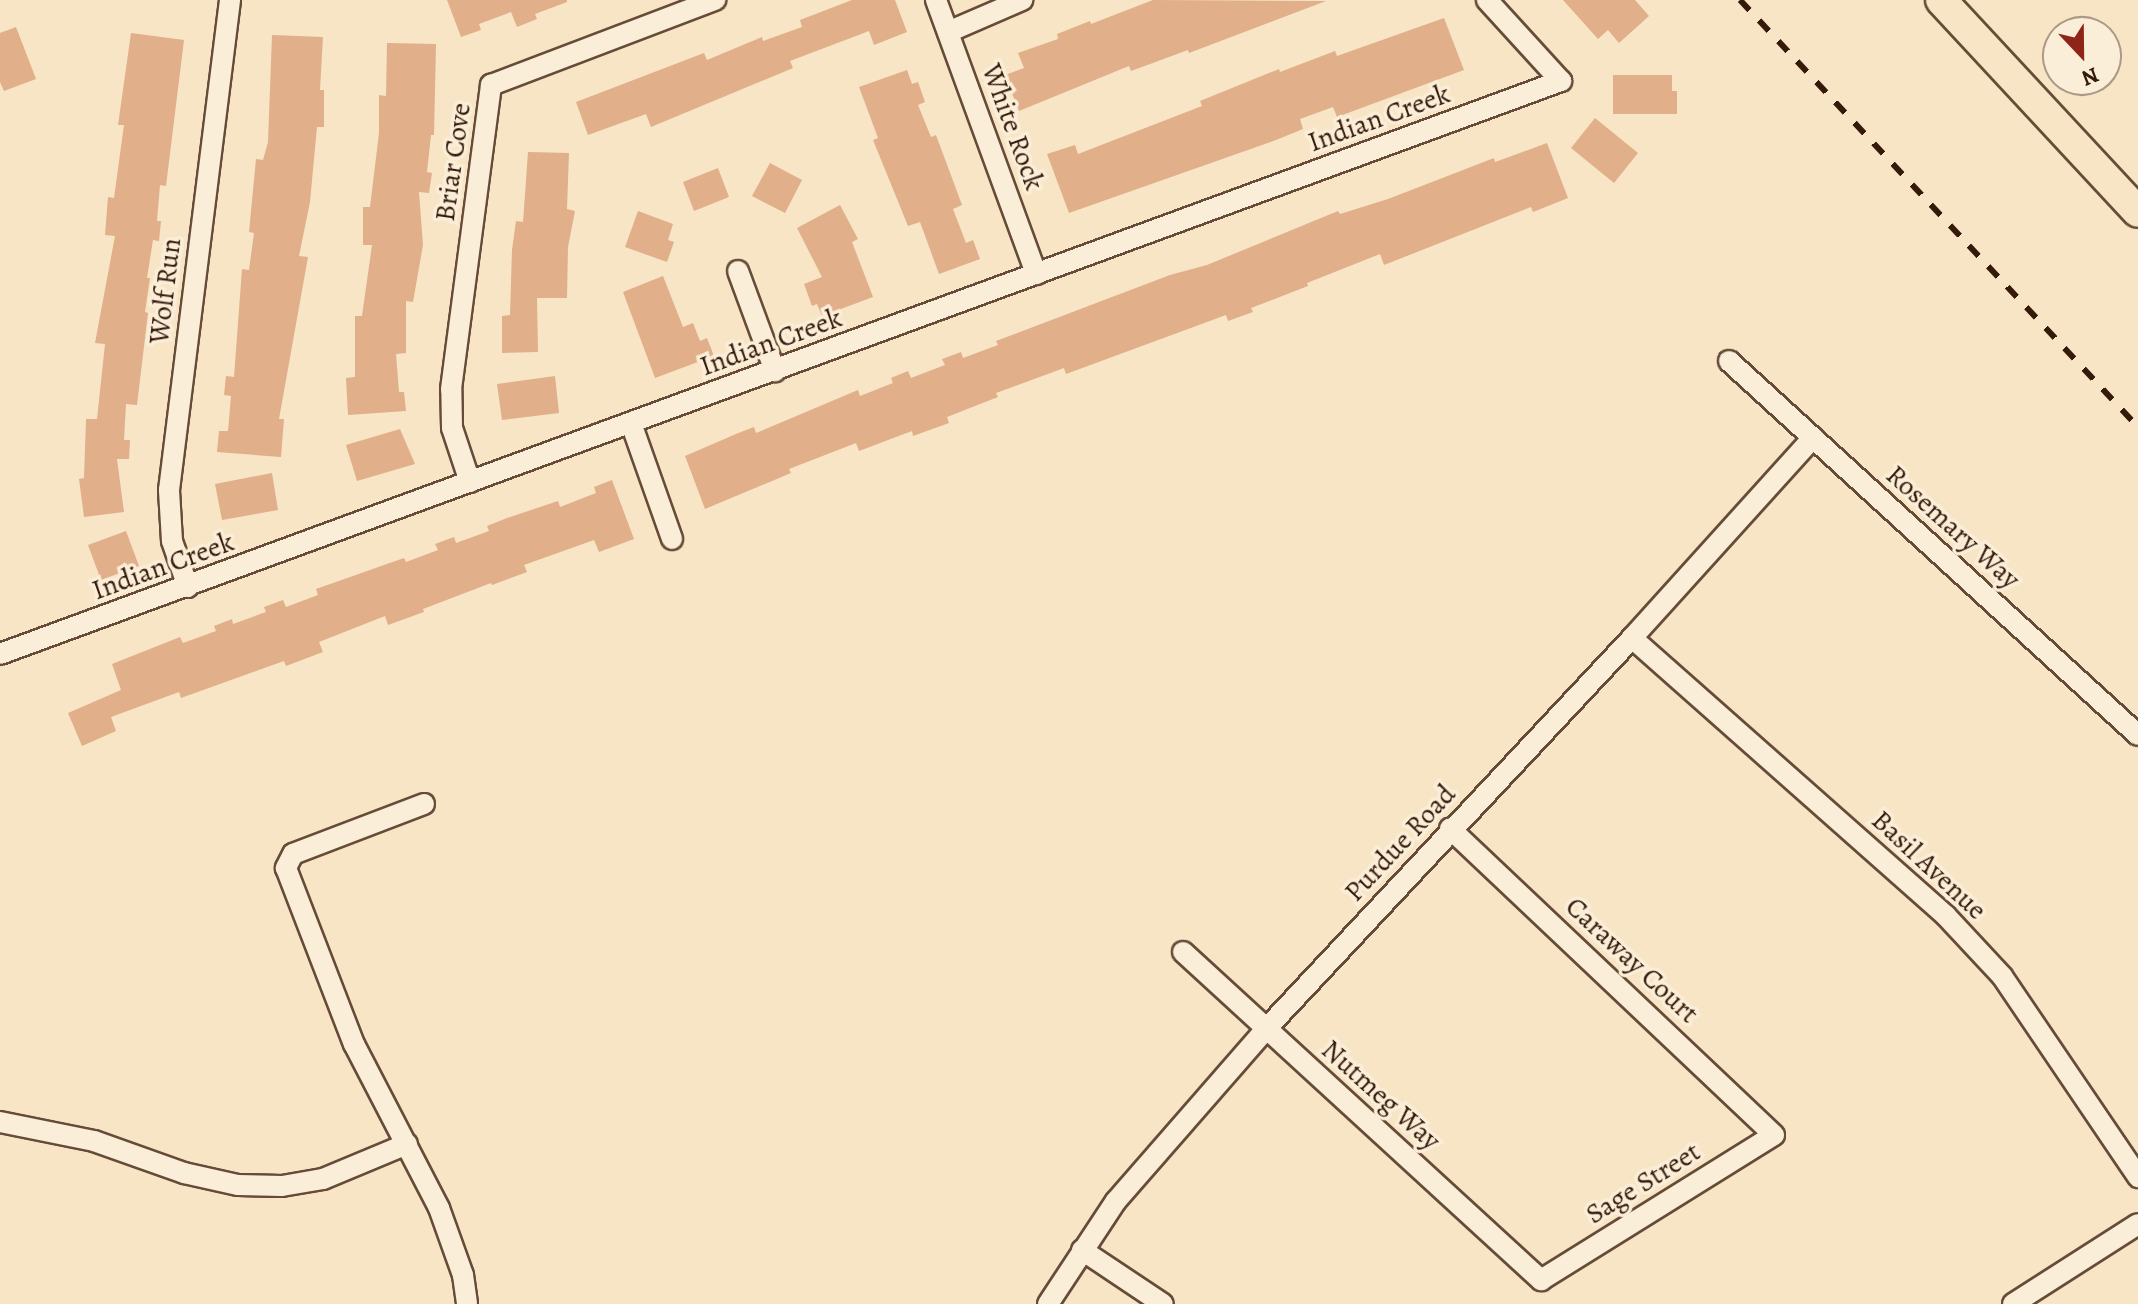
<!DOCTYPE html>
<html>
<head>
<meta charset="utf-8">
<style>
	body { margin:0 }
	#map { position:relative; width:2138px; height:1304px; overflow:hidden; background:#f7e5c5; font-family:Alegreya,serif }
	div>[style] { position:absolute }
	.building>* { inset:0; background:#e1af89 }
	.roads { filter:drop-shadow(2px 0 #664c38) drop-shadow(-2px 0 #664c38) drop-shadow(0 2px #664c38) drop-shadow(0 -2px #664c38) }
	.street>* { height:20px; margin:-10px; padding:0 10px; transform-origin:10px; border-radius:10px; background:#faeed9 }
	.primary>* { height:30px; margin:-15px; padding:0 15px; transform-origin:15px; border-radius:15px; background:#f7e5c5 }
	.rail>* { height:6px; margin-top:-3px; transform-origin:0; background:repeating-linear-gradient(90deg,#351909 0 14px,transparent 0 28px) }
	span { translate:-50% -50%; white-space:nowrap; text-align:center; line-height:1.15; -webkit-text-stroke:7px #faeed9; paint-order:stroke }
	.street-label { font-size:28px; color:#351909 }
	.north { position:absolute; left:2042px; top:16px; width:80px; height:80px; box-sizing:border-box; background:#faeed9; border:2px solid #ab9986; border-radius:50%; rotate:158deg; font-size:22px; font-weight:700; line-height:32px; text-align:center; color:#351909 }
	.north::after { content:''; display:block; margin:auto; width:28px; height:36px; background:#8f2418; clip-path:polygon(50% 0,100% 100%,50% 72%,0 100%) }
</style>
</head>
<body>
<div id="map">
	<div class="building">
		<div style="clip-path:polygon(447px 0,567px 0,567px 2px,535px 14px,537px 19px,517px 27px,511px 12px,479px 24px,481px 30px,461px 37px)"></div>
		<div style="clip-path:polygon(852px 0,895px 0,907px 32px,874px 45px,869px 31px,790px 61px,793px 68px,651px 127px,646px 114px,588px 135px,576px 102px,704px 53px,707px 60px,762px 37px,763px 41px,802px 27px,800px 20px)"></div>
		<div style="clip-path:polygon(1153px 0,1326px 1px,1189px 53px,1188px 50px,1131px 71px,1129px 66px,1019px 111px,1005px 75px,1024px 68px,1018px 53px,1058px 39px,1057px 34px,1090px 21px,1091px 24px)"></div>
		<div style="clip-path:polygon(1563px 0,1635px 0,1649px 16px,1619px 43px,1608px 30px,1598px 39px)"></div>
		<div style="clip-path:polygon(1444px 18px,1464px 70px,1337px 117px,1333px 107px,1300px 119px,1303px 129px,1276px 140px,1069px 213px,1047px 154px,1075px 145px,1078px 154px,1202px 106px,1200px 101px,1279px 69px,1280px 72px,1335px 51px,1337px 56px)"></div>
		<div style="clip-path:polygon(16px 27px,36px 79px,4px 91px,0 82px,0 33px)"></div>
		<div style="clip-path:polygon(131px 33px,184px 40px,166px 186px,160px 185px,157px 221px,161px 221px,159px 241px,153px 240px,147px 278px,150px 278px,145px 312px,148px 313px,137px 405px,126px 404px,124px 440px,130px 440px,129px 459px,117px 459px,124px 512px,84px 517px,79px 479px,84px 478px,86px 419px,97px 419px,105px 344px,95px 343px,115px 236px,105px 235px,108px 197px,114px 198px,124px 125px,118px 125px)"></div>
		<div style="clip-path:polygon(272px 35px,323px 37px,320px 90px,324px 90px,324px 127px,317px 127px,310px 202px,299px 256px,308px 257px,279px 419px,284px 419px,281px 457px,217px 452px,219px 431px,228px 431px,231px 396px,224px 395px,226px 376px,234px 377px,242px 269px,249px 270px,254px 233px,249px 232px,256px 159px,263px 160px,268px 142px)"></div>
		<div style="clip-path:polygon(387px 43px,436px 44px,434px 135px,431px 135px,427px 172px,432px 173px,429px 193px,419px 192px,423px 245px,413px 302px,406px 301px,406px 353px,396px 354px,399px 392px,404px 392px,406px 411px,348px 415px,346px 378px,355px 377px,355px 316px,362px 316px,372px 245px,363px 245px,363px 207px,370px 207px,379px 133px,379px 95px,386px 96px)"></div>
		<div style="clip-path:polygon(907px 70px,912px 84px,918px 82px,925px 102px,918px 105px,931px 137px,936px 135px,962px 205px,953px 209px,966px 243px,973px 240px,980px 259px,939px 274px,920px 222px,908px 226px,873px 140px,878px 138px,859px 87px)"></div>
		<div style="clip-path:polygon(1613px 75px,1672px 75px,1672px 91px,1677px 91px,1677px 114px,1613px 114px)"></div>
		<div style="clip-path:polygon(1595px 118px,1638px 153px,1614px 183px,1571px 148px)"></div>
		<div style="clip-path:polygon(1547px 143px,1568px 198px,1533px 212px,1531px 207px,1384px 265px,1380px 254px,1307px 283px,1308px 286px,1251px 308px,1253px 312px,1228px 321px,1226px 315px,1066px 374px,1064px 368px,996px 393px,998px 397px,947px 417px,949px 423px,913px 436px,912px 431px,859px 451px,856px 443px,789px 469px,791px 473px,705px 509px,685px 456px,736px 434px,754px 427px,756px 433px,858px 390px,860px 396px,893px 383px,891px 378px,908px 371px,911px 378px,945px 365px,942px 359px,961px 352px,963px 358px,998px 345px,996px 341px,1170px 275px,1207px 265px,1338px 211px,1340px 214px,1388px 199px,1494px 158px,1495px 162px)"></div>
		<div style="clip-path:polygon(528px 152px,569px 153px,567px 209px,575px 211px,568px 247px,567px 298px,537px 298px,538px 352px,502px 353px,502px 316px,510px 315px,512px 250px,516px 221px,523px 222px)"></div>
		<div style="clip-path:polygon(770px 163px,802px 180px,785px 213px,752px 196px)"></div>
		<div style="clip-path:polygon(718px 168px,729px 197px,694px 211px,683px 182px)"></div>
		<div style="clip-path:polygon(840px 205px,858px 239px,852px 242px,873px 297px,822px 316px,817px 304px,812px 306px,804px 284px,822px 277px,797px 228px)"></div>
		<div style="clip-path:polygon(638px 211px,673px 224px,668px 240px,674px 242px,667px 262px,625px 247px)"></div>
		<div style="clip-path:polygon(663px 276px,683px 327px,693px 323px,700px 341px,707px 338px,714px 356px,655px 378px,623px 292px)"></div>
		<div style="clip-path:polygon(555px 376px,559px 413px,502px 420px,497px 384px)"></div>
		<div style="clip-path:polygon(400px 429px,415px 464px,357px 481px,346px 445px)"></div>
		<div style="clip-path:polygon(272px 473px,278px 510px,222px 520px,215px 484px)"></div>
		<div style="clip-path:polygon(612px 480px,634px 539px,599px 552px,594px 540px,524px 565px,527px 572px,492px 585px,491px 583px,423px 609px,424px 612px,388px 625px,385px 616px,319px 642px,323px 652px,286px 666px,284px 661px,181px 698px,179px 692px,111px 717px,116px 731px,82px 746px,68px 713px,121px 690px,112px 664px,180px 637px,183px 643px,216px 631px,214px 626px,232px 619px,233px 624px,266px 612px,264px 607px,283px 600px,286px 607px,318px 595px,316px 589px,404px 558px,406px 562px,438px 550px,435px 544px,454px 537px,456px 543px,489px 531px,487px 526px,507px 518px,558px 501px,560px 507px,596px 493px,594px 487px)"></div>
		<div style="clip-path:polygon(126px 531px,139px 566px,101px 580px,88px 545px)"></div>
	</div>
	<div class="roads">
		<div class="street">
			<div style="left:936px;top:0;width:292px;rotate:69.9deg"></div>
			<div style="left:948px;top:32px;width:81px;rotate:-23.4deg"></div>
			<div style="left:738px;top:271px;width:107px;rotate:69.7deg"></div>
			<div style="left:1729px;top:361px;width:554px;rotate:42.44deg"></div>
			<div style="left:631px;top:423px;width:123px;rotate:70.5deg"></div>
			<div style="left:470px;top:482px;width:57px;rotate:-108.4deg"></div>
			<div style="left:452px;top:428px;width:39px;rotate:-91deg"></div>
			<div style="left:451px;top:389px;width:307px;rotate:-82.5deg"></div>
			<div style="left:491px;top:85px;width:240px;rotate:-20.8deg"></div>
			<div style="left:188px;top:587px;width:49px;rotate:-109.2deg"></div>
			<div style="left:172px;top:541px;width:51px;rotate:-93.4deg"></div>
			<div style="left:169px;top:490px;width:494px;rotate:-82.9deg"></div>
			<div style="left:1632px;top:638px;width:419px;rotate:41.5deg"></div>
			<div style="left:1946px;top:916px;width:82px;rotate:47deg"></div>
			<div style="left:2002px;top:976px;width:243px;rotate:55.9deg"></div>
			<div style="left:0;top:654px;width:1663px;rotate:-20.16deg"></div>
			<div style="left:1561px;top:81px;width:110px;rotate:-132.4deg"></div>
			<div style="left:424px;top:804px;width:140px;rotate:159.1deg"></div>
			<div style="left:293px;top:854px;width:16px;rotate:117deg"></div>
			<div style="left:286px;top:868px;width:189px;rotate:68.9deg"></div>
			<div style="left:354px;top:1044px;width:185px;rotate:62.6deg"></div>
			<div style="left:439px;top:1208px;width:71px;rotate:70.3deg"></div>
			<div style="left:463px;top:1275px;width:29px;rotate:82deg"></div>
			<div style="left:1183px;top:952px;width:486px;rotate:42.5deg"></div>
			<div style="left:1541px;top:1280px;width:274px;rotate:-31.9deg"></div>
			<div style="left:1774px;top:1135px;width:446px;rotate:-136.6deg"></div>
			<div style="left:0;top:1122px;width:96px;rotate:11.4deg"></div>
			<div style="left:94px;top:1141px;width:96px;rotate:19.6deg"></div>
			<div style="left:184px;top:1173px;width:55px;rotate:12.5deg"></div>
			<div style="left:238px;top:1185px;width:44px;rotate:1.3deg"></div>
			<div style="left:282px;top:1186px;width:42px;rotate:-9.7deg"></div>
			<div style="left:323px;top:1179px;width:91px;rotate:-22.6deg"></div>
			<div style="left:1082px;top:1250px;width:97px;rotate:33.7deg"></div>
			<div style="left:1048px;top:1304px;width:123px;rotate:-56.6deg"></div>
			<div style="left:1116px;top:1201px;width:228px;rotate:-48.9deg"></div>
			<div style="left:1266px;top:1029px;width:536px;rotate:-46.89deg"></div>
			<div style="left:1632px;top:638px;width:270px;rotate:-47.9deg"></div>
			<div style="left:2013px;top:1304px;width:148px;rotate:-32.6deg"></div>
		</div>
		<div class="primary">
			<div style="left:1941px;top:0;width:289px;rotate:47.1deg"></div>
		</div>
	</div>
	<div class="rail">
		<div style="left:1740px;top:0;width:584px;rotate:47.01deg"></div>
	</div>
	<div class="street-label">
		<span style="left:1379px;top:118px;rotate:-20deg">Indian Creek</span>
		<span style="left:1013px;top:127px;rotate:70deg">White Rock</span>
		<span style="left:453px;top:162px;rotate:-82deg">Briar Cove</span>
		<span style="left:165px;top:291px;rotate:-83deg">Wolf Run</span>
		<span style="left:771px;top:342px;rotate:-20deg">Indian Creek</span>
		<span style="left:1953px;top:527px;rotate:42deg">Rosemary Way</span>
		<span style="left:163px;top:566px;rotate:-20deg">Indian Creek</span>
		<span style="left:1400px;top:843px;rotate:-47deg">Purdue Road</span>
		<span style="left:1929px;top:865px;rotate:43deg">Basil Avenue</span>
		<span style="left:1632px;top:960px;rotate:43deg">Caraway Court</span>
		<span style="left:1381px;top:1095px;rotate:42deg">Nutmeg Way</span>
		<span style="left:1643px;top:1183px;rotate:-32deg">Sage Street</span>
	</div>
	<div class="north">N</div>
</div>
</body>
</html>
